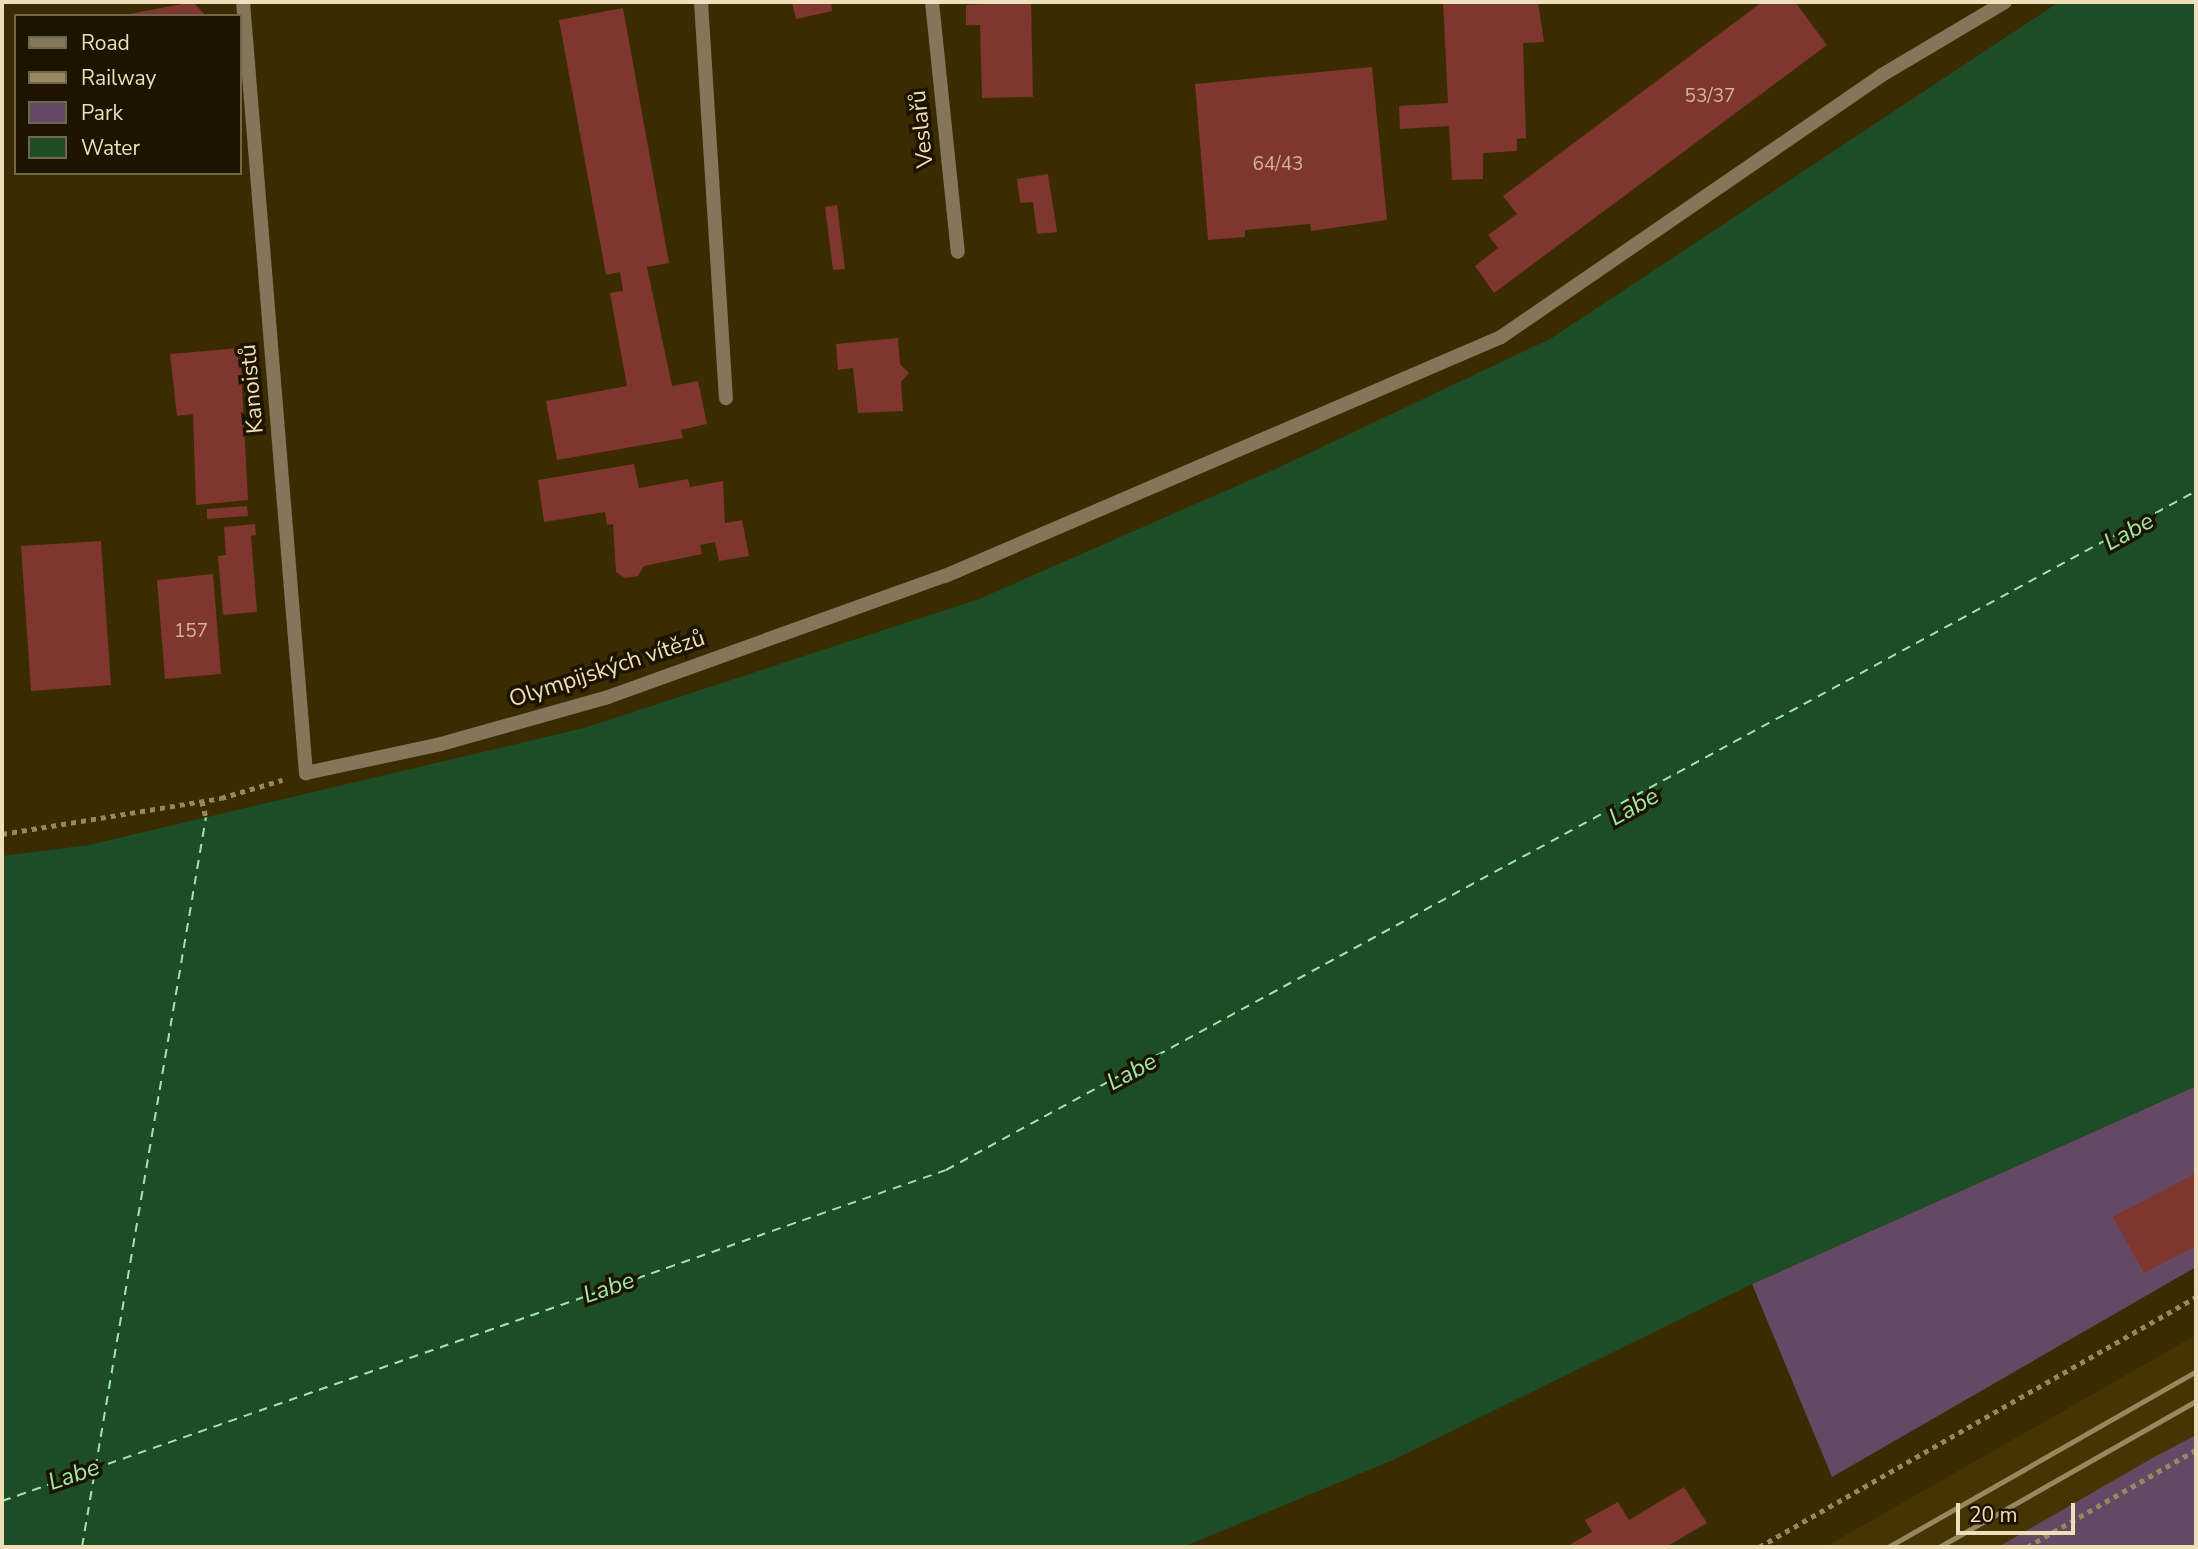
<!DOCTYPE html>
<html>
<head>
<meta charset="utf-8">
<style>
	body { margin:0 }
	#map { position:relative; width:2198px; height:1549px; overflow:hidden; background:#3a2b00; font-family:"Nunito Sans",sans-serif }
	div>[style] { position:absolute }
	.built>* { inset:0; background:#463502 }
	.green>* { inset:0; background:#654864 }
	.water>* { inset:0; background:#1c4d27 }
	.ferry>* { height:2px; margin-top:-1px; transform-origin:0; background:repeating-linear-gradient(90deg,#9ee7a8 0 9px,transparent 0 16px) }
	.building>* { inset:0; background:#7e362e }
	.path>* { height:4.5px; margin-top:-2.25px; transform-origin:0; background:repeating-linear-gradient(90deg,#96875f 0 5px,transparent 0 10px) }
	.service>* { height:14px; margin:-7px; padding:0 7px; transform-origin:7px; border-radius:7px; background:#847759 }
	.minor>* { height:14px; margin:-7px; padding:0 7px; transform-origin:7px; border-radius:7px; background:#847759 }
	.rail>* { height:5px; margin:-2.5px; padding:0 2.5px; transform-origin:2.5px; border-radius:2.5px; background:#978860 }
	span { translate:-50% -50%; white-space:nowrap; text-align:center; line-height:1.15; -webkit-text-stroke:7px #1d1400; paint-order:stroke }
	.number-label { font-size:19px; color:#d2b496 }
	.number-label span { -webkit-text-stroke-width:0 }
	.street-label { font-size:23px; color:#eedeb9 }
	.water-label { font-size:24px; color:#9ee7a8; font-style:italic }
	.frame { position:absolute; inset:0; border:4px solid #eedeb9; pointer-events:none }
	.legend { position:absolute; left:14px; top:14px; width:228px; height:161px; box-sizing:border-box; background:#1d1400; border:2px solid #71654a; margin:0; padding:9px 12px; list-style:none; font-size:21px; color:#eedeb9 }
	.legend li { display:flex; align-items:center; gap:14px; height:35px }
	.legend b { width:35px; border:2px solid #71654a }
	.scale { position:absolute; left:1956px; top:1503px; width:119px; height:32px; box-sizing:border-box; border:4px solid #eedeb9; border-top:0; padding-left:9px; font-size:21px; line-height:24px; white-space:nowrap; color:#eedeb9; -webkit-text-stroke:5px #1d1400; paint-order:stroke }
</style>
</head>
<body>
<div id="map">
	<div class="built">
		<div style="clip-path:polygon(2196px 1335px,2196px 1435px,1998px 1547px,1825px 1547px)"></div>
	</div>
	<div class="green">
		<div style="clip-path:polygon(2196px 1086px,2196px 1267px,1832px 1477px,1752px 1284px)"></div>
		<div style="clip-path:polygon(2196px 1435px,2196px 1547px,1998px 1547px,2156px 1456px)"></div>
	</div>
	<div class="water">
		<div style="clip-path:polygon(2059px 2px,2196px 2px,2196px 1086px,1752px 1284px,1393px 1460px,1183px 1547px,2px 1547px,2px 856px,89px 845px,584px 728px,979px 599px,1282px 466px,1550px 339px)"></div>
	</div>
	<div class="ferry">
		<div style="left:2px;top:1501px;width:1000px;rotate:-19.32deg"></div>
		<div style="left:946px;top:1170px;width:1423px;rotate:-28.51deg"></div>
		<div style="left:82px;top:1547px;width:740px;rotate:-80.36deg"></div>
	</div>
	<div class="building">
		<div style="clip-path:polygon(193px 2px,206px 16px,129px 16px,129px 14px)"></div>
		<div style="clip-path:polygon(792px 2px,831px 2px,832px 11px,796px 19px)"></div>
		<div style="clip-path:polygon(1031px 2px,1033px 97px,982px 98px,980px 25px,966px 25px,966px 5px)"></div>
		<div style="clip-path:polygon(1443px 2px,1538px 2px,1544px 42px,1523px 43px,1526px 138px,1517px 139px,1517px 151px,1483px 153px,1483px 179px,1452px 180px,1449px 126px,1400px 129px,1399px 106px,1448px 103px)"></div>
		<div style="clip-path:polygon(1762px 2px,1795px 2px,1827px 45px,1494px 293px,1475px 266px,1498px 248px,1488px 235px,1517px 214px,1503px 196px)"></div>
		<div style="clip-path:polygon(623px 8px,669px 263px,647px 267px,651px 286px,672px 386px,698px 381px,707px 424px,681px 430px,683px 438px,557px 460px,546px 401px,627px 386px,610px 293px,623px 291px,620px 272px,606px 275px,559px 20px)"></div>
		<div style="clip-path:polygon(1372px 67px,1387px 220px,1311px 231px,1310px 224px,1245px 230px,1245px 237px,1208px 240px,1195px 84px)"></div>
		<div style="clip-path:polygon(1048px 174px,1057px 232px,1037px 234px,1033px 202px,1020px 203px,1017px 179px)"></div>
		<div style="clip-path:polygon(837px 205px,845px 269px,833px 270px,825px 207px)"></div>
		<div style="clip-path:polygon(898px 338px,900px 364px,909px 373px,901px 382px,903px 411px,858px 413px,853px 368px,838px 370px,836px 344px)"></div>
		<div style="clip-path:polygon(240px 348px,248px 500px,196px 505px,193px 414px,177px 416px,170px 354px)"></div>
		<div style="clip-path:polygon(634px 464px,639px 488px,688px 479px,690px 487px,723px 481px,725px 523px,742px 520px,749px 556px,719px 561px,715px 542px,700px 545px,702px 554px,644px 566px,638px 576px,625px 578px,616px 572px,613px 524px,607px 525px,605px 512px,544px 522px,538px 480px)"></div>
		<div style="clip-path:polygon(247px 506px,248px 516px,207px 519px,207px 509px)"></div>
		<div style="clip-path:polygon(255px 524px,256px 535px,251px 536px,257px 612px,223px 615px,218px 556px,226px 555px,224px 527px)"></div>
		<div style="clip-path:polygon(101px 541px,111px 685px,31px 691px,21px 546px)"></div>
		<div style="clip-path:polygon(213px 574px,221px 674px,165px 679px,157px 580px)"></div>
		<div style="clip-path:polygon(2196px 1173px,2196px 1246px,2144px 1273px,2113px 1217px)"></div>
		<div style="clip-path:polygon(1684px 1487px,1707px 1523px,1666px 1547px,1566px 1547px,1592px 1532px,1585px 1520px,1618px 1502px,1629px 1520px)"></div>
	</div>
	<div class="path">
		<div style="left:202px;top:801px;width:16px;rotate:76deg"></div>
		<div style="left:2px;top:834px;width:222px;rotate:-9.3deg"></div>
		<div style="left:221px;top:798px;width:64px;rotate:-16.4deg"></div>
		<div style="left:1759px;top:1547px;width:503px;rotate:-29.77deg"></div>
		<div style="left:2027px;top:1547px;width:195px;rotate:-29.9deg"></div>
	</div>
	<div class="service">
		<div style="left:701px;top:2px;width:397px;rotate:86.4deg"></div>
		<div style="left:932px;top:2px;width:251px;rotate:84.1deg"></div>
		<div style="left:306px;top:773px;width:138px;rotate:-12.1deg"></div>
		<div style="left:441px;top:744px;width:173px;rotate:-15.7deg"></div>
		<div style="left:608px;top:697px;width:358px;rotate:-19.8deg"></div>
		<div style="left:945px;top:576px;width:605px;rotate:-23.26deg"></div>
		<div style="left:1501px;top:337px;width:462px;rotate:-34.5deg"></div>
		<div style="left:1882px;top:75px;width:143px;rotate:-30.7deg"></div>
	</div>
	<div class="minor">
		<div style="left:243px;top:2px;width:774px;rotate:85.33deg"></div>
	</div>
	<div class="rail">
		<div style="left:1888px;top:1547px;width:355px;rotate:-29.7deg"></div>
		<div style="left:1939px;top:1547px;width:296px;rotate:-29.6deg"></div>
	</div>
	<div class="number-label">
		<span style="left:1710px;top:97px">53/37</span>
		<span style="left:1278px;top:165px">64/43</span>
		<span style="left:191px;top:632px">157</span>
	</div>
	<div class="street-label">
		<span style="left:922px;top:129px;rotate:-96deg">Veslařů</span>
		<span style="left:252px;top:389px;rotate:-95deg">Kanoistů</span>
		<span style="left:607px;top:669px;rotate:-18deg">Olympijských vítězů</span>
	</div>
	<div class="water-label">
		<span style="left:2129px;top:532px;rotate:-29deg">Labe</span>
		<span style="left:1634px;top:807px;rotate:-29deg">Labe</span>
		<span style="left:1132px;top:1072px;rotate:-28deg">Labe</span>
		<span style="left:609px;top:1288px;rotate:-19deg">Labe</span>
		<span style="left:74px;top:1475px;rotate:-19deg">Labe</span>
	</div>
	<div class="frame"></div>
	<ul class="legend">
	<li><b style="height:9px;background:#847759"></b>Road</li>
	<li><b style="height:9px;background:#978860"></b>Railway</li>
	<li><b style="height:19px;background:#654864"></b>Park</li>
	<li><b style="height:19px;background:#1c4d27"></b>Water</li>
	</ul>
	<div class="scale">20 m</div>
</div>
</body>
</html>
